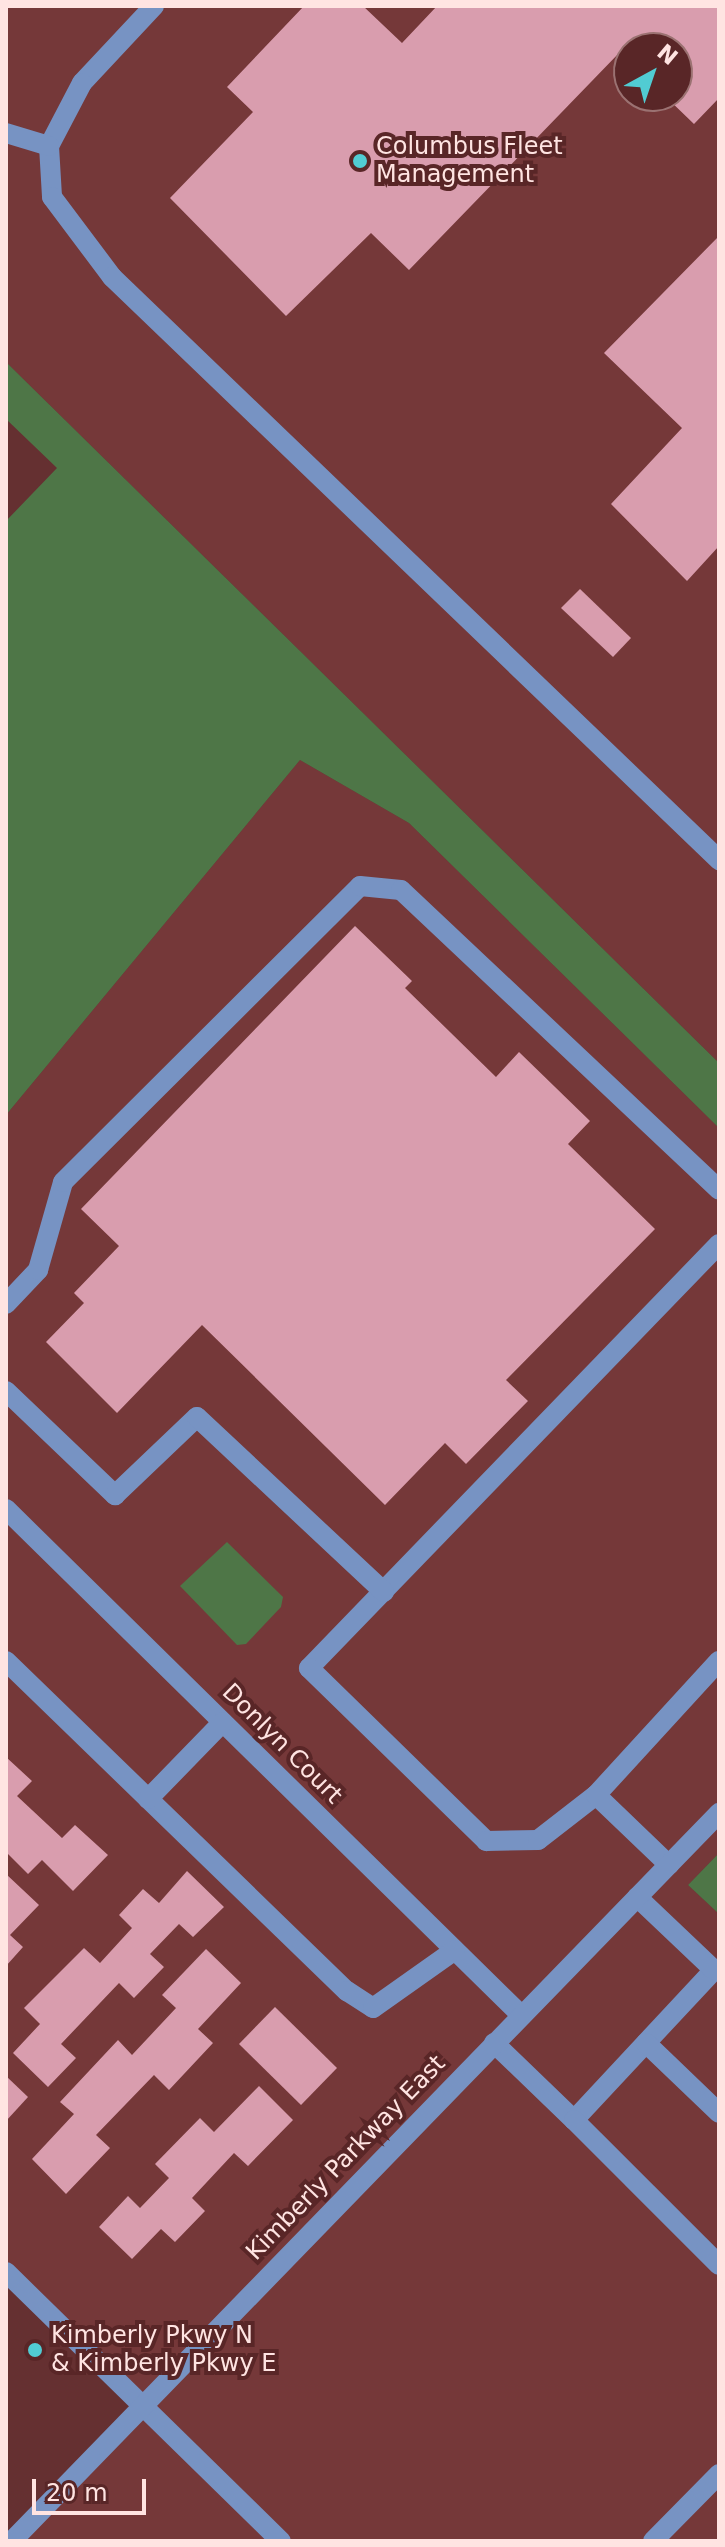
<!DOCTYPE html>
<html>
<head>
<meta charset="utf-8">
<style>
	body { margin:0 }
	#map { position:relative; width:725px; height:2547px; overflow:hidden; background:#653031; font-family:"DejaVu Sans",sans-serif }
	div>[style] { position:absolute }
	.built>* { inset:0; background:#753839 }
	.green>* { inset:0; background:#4e7647 }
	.building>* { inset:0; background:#d99dae }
	.minor>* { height:20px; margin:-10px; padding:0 10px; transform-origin:10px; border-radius:10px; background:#7793c3 }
	.dots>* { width:22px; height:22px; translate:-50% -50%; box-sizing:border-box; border:4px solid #592627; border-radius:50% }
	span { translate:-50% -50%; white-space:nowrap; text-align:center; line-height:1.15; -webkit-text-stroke:8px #592627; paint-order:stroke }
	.poi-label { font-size:24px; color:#ffe4e2 }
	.left { translate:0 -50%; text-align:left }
	.street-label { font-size:24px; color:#ffe4e2 }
	.frame { position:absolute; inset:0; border:8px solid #ffe4e2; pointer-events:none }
	.north { position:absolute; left:613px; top:32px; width:80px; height:80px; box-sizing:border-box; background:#592627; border:2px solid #9b7272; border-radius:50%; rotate:40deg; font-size:22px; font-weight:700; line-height:32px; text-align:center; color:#ffe4e2 }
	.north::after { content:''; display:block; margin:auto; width:28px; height:36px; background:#51ccd3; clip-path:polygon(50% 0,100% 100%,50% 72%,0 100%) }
	.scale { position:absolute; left:32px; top:2479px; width:114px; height:36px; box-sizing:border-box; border:4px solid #ffe4e2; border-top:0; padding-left:10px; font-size:24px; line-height:28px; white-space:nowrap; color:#ffe4e2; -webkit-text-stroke:6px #592627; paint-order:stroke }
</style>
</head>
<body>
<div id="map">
	<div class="built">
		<div style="clip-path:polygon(evenodd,6px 6px,719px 6px,719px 1063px,6px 362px,6px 6px,629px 48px,677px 48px,677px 96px,629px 96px,629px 48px)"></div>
		<div style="clip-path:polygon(300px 760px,409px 823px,719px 1128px,719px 1853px,688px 1885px,719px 1914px,719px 2541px,14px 2541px,146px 2403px,6px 2268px,6px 1115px)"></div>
	</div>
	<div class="green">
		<div style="clip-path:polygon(6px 362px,719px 1063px,719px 1128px,409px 823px,300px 760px,6px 1115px,6px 521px,57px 468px,6px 419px)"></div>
		<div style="clip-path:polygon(227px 1542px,283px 1597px,281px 1607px,246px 1644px,237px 1645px,180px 1586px)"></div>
		<div style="clip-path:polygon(719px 1853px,719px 1914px,688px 1885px)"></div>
	</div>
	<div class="building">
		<div style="clip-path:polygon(304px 6px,363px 6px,402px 43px,437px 6px,719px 6px,719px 98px,694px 124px,665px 96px,677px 96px,677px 48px,629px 48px,629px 61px,620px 52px,409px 270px,371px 233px,286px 316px,170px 198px,253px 112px,227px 87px)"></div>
		<div style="clip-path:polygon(719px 236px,719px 546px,687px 581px,611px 504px,682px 428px,604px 353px)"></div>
		<div style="clip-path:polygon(580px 589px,631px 638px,613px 657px,561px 608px)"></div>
		<div style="clip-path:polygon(355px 926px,412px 981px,405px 988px,496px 1077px,519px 1052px,590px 1121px,568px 1144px,655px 1229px,506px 1380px,528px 1401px,466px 1464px,445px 1443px,385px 1505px,202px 1325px,117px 1413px,46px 1342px,84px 1303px,74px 1293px,119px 1246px,81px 1209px)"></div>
		<div style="clip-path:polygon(6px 1757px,32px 1781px,17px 1796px,62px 1838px,75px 1825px,108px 1855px,73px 1891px,42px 1860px,28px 1874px,6px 1852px)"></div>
		<div style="clip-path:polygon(187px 1871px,224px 1907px,193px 1937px,179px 1924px,150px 1954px,164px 1967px,134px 1998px,119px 1983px,61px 2044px,76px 2058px,48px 2087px,13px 2053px,40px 2024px,24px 2008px,84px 1948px,100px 1963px,132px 1928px,119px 1915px,143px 1889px,159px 1903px)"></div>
		<div style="clip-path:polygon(6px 1874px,39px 1905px,10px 1935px,23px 1947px,6px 1966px)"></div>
		<div style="clip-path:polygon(206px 1949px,241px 1983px,198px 2029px,213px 2043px,169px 2090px,154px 2075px,96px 2135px,110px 2148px,66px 2194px,32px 2159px,74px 2114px,60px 2102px,118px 2040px,132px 2055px,176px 2008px,162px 1995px)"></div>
		<div style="clip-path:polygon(275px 2007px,337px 2068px,301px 2105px,239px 2044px)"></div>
		<div style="clip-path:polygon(6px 2076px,28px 2097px,6px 2121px)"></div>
		<div style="clip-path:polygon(259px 2086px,293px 2120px,248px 2166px,234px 2153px,192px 2198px,205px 2211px,175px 2242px,161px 2229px,132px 2259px,99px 2227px,128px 2196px,140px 2208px,169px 2178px,155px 2164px,200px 2118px,214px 2132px)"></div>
	</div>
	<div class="minor">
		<div style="left:154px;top:6px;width:105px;rotate:133.1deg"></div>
		<div style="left:82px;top:83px;width:71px;rotate:117.6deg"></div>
		<div style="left:49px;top:146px;width:51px;rotate:86.6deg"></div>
		<div style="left:52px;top:197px;width:100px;rotate:53.1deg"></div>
		<div style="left:112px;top:277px;width:842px;rotate:43.84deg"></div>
		<div style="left:6px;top:133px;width:45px;rotate:16.8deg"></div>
		<div style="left:719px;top:1244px;width:590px;rotate:134.04deg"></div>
		<div style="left:309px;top:1668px;width:248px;rotate:44.3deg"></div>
		<div style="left:486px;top:1841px;width:52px;rotate:-1.1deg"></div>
		<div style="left:538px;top:1840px;width:73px;rotate:-37.8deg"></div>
		<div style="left:596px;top:1795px;width:182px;rotate:-47.5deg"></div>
		<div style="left:6px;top:1304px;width:47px;rotate:-46.7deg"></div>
		<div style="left:38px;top:1270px;width:91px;rotate:-74.1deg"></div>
		<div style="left:63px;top:1182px;width:419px;rotate:-44.9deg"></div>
		<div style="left:360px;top:886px;width:41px;rotate:5.6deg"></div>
		<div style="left:401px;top:890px;width:437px;rotate:43.3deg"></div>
		<div style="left:6px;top:1391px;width:151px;rotate:43.7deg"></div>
		<div style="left:115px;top:1495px;width:113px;rotate:-43.6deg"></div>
		<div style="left:197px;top:1417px;width:256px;rotate:43.1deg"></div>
		<div style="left:6px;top:1509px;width:723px;rotate:44.5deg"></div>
		<div style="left:6px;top:1661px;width:475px;rotate:44.1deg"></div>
		<div style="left:347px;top:1991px;width:31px;rotate:33deg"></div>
		<div style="left:373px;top:2008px;width:100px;rotate:-35.3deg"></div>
		<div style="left:596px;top:1795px;width:101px;rotate:43.8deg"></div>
		<div style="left:148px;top:1799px;width:107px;rotate:-45.8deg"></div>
		<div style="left:494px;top:2043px;width:111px;rotate:43.9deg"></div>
		<div style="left:574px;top:2120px;width:205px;rotate:-47deg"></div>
		<div style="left:714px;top:1970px;width:106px;rotate:-136.5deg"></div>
		<div style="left:646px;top:2043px;width:101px;rotate:43.8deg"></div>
		<div style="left:574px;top:2120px;width:205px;rotate:45deg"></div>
		<div style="left:6px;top:2272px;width:385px;rotate:44.4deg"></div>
		<div style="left:12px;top:2541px;width:1015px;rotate:-45.84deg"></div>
		<div style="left:653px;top:2541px;width:94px;rotate:-45.4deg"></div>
	</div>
	<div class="dots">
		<div style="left:360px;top:161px;background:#51ccd3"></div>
		<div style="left:35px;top:2350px;background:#51ccd3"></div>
	</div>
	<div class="poi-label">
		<span class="left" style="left:376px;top:161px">Columbus Fleet<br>Management</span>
		<span class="left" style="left:51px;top:2350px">Kimberly Pkwy N<br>&amp; Kimberly Pkwy E</span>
	</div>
	<div class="street-label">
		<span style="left:282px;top:1744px;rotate:45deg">Donlyn Court</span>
		<span style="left:346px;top:2158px;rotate:-46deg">Kimberly Parkway East</span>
	</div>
	<div class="frame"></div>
	<div class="north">N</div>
	<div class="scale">20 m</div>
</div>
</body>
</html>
